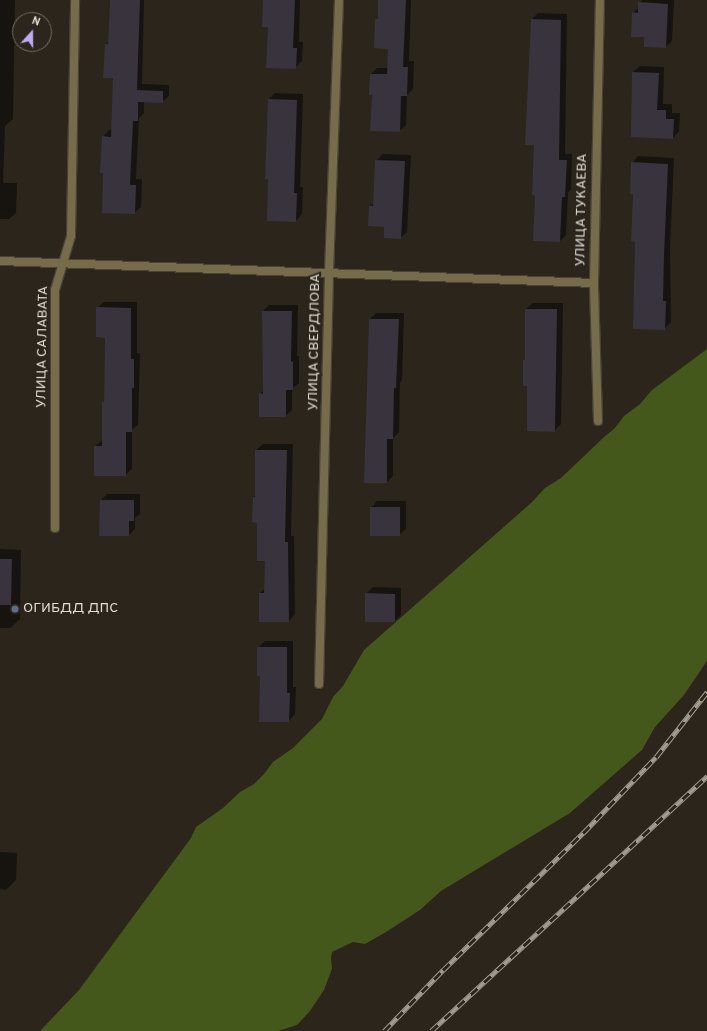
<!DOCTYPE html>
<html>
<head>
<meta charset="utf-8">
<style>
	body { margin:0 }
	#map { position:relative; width:707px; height:1031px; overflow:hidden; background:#2b251b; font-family:Overpass,sans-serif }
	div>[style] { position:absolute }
	.forest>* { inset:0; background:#43581a }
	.shadow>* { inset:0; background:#0007 }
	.building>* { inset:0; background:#38333d }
	.roads { filter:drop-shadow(1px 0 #484239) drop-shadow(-1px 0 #484239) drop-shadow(0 1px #484239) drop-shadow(0 -1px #484239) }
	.street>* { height:8px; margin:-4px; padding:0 4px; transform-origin:4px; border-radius:4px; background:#766c4a }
	.rail>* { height:4.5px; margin-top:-2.25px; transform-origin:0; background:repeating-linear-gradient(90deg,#2b251b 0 9px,#a19c94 0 18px); box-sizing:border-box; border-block:1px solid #a19c94 }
	.dots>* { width:11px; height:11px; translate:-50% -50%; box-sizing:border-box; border:2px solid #2b251b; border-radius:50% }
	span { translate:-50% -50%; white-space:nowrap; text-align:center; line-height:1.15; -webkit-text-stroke:4px #2b251b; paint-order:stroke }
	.street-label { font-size:14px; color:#e1ddd6 }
	.poi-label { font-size:14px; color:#e1ddd6 }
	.left { translate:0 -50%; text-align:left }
	.north { position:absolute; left:12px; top:12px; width:40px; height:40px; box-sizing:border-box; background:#2b251b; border:1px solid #746f66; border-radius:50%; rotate:21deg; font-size:11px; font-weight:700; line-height:16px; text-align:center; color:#e1ddd6 }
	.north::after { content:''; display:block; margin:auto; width:14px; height:18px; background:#bcaaf6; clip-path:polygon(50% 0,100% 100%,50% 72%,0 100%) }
</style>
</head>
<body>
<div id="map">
	<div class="forest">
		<div style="clip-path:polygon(707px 349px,707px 661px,684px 695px,655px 727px,642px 750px,570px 813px,441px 891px,420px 910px,386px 932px,365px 944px,353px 942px,332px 952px,331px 958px,332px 969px,324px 990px,310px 1011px,297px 1025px,278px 1031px,40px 1031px,79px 990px,191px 838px,196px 827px,223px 808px,240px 792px,254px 784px,264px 774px,273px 762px,293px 748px,322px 719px,333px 697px,343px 686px,364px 650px,531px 503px,545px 488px,561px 478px,603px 438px,615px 428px,624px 416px,640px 404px,652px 390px)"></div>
	</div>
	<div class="shadow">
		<div style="clip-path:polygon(0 0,15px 0,13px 119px,5px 126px,3px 183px,17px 183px,16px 213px,9px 219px,0 219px)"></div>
		<div style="clip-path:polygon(110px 0,144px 0,142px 84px,169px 85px,169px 96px,162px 102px,144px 101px,144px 113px,139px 118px,136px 179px,142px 179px,141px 207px,134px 213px,104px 172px,103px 137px,109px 130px,112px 130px,114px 77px,106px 44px,109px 41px)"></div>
		<div style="clip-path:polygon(264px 0,300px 0,299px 42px,303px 42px,302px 61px,295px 68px,269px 26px)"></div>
		<div style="clip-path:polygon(379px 0,411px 0,409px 61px,414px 61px,413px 89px,407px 95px,406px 125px,399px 131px,373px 94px,371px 74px,377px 68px,388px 68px,389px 48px,376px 20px,379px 17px)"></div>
		<div style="clip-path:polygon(642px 0,674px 0,672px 41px,666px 47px,633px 13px,639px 7px,639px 3px)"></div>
		<div style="clip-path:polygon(538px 13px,567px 14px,565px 154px,572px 154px,571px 189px,568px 193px,566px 235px,560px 241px,536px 195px,532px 19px)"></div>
		<div style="clip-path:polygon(640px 66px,664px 67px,663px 104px,672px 104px,672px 113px,680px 113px,679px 131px,673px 138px,633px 72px)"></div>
		<div style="clip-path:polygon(275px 93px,303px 94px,300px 187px,303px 187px,302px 214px,296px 221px,269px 178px,269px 99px)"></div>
		<div style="clip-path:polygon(383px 154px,411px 155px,407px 232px,400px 238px,385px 226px,370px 206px,375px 202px,376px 161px)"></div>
		<div style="clip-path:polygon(638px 156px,674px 158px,670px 248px,671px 322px,664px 329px,636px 241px,632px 163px)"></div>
		<div style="clip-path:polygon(104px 302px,137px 302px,137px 353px,140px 353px,138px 424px,132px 430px,132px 469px,125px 475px,95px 446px,103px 440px,106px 337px,97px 308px)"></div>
		<div style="clip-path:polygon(533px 303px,563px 303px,561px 424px,554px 431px,524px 361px,526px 359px,526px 309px)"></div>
		<div style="clip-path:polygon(269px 305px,298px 305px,297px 356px,299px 356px,299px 383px,292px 389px,292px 410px,286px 416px,260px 394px,264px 390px,263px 311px)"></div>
		<div style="clip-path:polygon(376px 313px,404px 313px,402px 380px,400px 383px,399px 432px,393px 438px,393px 476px,387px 482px,365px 482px,370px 319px)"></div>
		<div style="clip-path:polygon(263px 444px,293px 444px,291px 536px,294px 536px,295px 614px,289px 621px,260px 593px,266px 588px,266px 560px,254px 497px,256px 495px,256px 450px)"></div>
		<div style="clip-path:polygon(107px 494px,140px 494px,140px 514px,135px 518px,135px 529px,129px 535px,101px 500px)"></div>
		<div style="clip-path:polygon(377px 501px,406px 501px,406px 529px,399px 535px,371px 508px)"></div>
		<div style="clip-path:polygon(0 549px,21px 550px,20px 619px,10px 628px,0 628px)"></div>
		<div style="clip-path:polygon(373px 587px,401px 588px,401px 615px,395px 621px,366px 594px)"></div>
		<div style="clip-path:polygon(265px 641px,293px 641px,293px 687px,296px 687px,295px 714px,289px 721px,261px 675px,258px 648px)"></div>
		<div style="clip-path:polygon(0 852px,17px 853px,16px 880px,6px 890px,0 889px)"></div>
	</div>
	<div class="building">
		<div style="clip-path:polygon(110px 0,140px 0,137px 90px,163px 91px,163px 103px,138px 102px,138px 121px,133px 121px,130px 185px,136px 185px,135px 214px,102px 213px,103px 173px,100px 173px,102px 136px,111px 137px,113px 78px,103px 78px,105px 44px,108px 44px)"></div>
		<div style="clip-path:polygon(263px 0,295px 0,293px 48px,297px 48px,296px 69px,266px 68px,268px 27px,262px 27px)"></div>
		<div style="clip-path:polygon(378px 0,406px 0,403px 67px,408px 67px,407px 96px,401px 96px,400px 132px,370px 131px,372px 95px,369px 95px,370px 74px,387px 74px,388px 49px,374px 48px,375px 19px,378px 19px)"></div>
		<div style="clip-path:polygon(638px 2px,668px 4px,666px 48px,644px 47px,644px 37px,631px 37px,632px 12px,638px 13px)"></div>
		<div style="clip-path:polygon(531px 19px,561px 20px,559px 160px,567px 160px,565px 197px,562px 197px,560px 242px,533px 241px,535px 196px,532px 195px,534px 145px,525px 145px)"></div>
		<div style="clip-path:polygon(632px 72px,659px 73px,657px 110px,666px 110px,666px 119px,674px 119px,673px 139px,631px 137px)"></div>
		<div style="clip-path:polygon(268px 99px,297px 100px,294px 193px,297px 193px,296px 222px,267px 221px,268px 179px,265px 179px)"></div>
		<div style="clip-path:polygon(375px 160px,405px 161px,401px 239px,384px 238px,384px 227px,368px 226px,369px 206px,373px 206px)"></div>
		<div style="clip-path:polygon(631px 162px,668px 164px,664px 255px,663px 301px,666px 301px,665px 330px,633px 329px,635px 242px,631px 241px,633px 194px,630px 194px)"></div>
		<div style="clip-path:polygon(96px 307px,131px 308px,131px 359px,134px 359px,134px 388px,132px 388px,132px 432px,126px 432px,126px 476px,94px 476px,94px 446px,102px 446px,102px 402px,104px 402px,105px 338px,96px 337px)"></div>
		<div style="clip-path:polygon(525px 309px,557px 309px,555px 432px,527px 431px,527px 386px,523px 386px,523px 360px,525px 360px)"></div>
		<div style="clip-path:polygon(262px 311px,292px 311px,291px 361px,293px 362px,293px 390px,286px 390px,286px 417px,259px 417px,259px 393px,263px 394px)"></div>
		<div style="clip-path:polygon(369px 319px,399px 319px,396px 388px,394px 388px,393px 439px,387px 439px,387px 483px,364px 483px)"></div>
		<div style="clip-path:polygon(255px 450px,287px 450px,285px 542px,288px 542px,289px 622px,259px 622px,259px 593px,264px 593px,265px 561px,257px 561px,257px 523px,252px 522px,253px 497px,255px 497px)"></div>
		<div style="clip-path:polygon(100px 500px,134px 500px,134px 521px,129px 521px,129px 536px,99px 536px)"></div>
		<div style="clip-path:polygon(370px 507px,400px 507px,400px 536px,370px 536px)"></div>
		<div style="clip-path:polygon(0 559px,12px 559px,11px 605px,0 605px)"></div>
		<div style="clip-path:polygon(365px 593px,395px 594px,395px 622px,365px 622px)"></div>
		<div style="clip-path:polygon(257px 647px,287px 647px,287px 693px,290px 693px,289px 722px,259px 722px,260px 676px,257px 676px)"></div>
	</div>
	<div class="roads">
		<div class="street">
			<div style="left:0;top:261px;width:594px;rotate:2.12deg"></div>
			<div style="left:598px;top:421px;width:138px;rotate:-91.7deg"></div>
			<div style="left:594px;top:283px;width:283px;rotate:-88.8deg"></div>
			<div style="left:55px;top:528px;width:238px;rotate:-90deg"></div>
			<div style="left:55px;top:290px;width:56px;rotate:-73.5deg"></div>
			<div style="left:71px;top:236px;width:236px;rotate:-89deg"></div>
			<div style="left:319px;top:684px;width:412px;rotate:-88.6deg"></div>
			<div style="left:329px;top:272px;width:272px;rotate:-87.9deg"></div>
		</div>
	</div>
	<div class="rail">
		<div style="left:384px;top:1031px;width:85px;rotate:-46deg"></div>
		<div style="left:443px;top:970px;width:196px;rotate:-44.4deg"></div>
		<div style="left:583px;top:833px;width:105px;rotate:-46.2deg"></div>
		<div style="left:656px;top:757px;width:83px;rotate:-51.9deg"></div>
		<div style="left:431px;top:1031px;width:376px;rotate:-42.7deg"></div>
	</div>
	<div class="dots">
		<div style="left:15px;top:609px;background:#5c6f8a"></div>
	</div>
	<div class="street-label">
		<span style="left:582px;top:210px;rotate:-89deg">УЛИЦА ТУКАЕВА</span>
		<span style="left:315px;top:342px;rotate:-89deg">УЛИЦА СВЕРДЛОВА</span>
		<span style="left:43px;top:347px;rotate:-89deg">УЛИЦА САЛАВАТА</span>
	</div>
	<div class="poi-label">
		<span class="left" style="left:23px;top:609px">ОГИБДД ДПС</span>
	</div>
	<div class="north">N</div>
</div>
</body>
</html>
